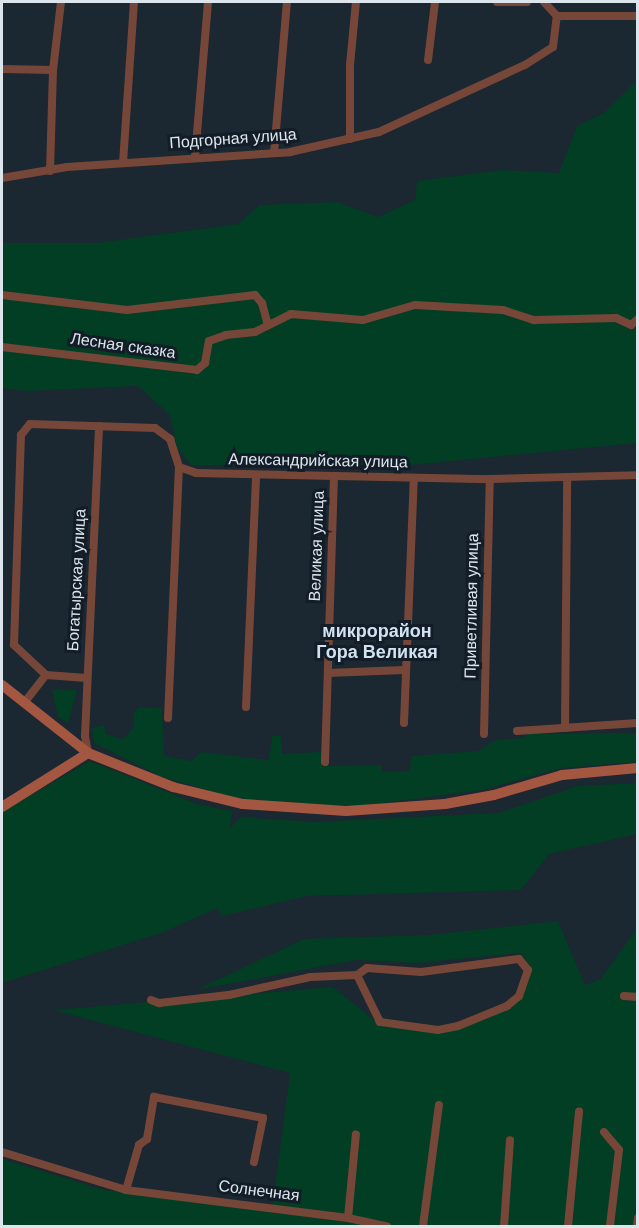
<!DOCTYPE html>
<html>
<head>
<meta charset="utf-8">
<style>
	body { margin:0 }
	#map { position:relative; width:639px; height:1228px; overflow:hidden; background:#1b2731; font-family:Arial,sans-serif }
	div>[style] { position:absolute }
	.green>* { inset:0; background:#023e23 }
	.street>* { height:8px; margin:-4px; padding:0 4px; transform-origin:4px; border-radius:4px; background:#764738 }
	.secondary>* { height:10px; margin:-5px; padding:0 5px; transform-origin:5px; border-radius:5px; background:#a35741 }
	span { translate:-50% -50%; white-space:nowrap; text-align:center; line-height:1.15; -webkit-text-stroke:6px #121d27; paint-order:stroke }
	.street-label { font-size:16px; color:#dde5ec }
	.neighbourhood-label { font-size:18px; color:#d3e2f1; font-weight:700 }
	.frame { position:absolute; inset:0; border:3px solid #dde5ec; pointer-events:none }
</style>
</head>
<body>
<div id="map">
	<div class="green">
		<div style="clip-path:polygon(637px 80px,637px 443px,411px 465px,191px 465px,177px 448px,170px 415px,138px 386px,26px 391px,2px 388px,2px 243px,97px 243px,238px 224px,260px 205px,337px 202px,378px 217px,415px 200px,417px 181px,503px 170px,559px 173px,577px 126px,604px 113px)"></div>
		<div style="clip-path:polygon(52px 689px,77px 690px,68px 723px,58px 717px)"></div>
		<div style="clip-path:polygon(139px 707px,162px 708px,164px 756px,192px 761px,201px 752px,269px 760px,272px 736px,281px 736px,282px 754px,321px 752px,324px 766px,382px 765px,381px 772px,409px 771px,412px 756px,478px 751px,496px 740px,523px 738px,528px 734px,637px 733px,637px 762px,562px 768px,482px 790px,368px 805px,318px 807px,236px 798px,162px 777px,94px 743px,92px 728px,104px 725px,106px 734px,123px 739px,134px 727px,134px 712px)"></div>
		<div style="clip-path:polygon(90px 761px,197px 804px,232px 811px,230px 828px,241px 817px,315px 822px,498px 813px,578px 786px,637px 783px,637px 834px,549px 854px,521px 890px,307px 896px,222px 916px,217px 908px,164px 932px,2px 983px,2px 812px)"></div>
		<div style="clip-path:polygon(558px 921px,585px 985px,601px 979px,637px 928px,637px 1226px,2px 1226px,2px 1159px,104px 1190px,186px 1197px,272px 1211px,290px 1073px,53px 1010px,333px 987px,380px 1025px,458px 1028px,515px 998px,531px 968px,521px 953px,416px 963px,356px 960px,196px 990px,304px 939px,428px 935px)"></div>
	</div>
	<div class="street">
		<div style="left:497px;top:2px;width:30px"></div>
		<div style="left:557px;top:16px;width:81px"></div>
		<div style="left:428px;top:60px;width:58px;rotate:-83.1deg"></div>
		<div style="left:2px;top:69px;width:51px;rotate:1.1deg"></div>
		<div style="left:350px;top:139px;width:74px;rotate:-90deg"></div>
		<div style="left:350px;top:65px;width:63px;rotate:-84.6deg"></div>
		<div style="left:274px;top:153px;width:152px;rotate:-85.1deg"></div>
		<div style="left:195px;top:157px;width:156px;rotate:-85.2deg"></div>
		<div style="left:123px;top:163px;width:161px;rotate:-86.1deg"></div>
		<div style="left:50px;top:171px;width:101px;rotate:-88.3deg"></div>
		<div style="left:53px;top:70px;width:68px;rotate:-83.3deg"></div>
		<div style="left:2px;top:178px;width:66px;rotate:-9.6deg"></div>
		<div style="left:67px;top:167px;width:224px;rotate:-3.8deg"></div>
		<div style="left:290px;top:152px;width:91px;rotate:-12.7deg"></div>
		<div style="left:379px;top:132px;width:161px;rotate:-24.7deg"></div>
		<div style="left:525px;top:65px;width:33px;rotate:-33deg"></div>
		<div style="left:553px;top:47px;width:31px;rotate:-83deg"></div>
		<div style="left:557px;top:16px;width:19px;rotate:-133deg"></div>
		<div style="left:2px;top:295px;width:126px;rotate:6.8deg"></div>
		<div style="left:127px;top:310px;width:129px;rotate:-6.7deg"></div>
		<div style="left:255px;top:295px;width:11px;rotate:49deg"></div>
		<div style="left:262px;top:303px;width:23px;rotate:75deg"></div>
		<div style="left:2px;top:347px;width:196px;rotate:6.7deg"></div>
		<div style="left:197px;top:370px;width:11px;rotate:-41deg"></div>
		<div style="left:205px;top:363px;width:22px;rotate:-80deg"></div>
		<div style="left:209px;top:341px;width:18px;rotate:-19deg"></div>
		<div style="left:226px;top:335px;width:29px;rotate:-6deg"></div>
		<div style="left:255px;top:332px;width:40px;rotate:-26.6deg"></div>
		<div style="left:291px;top:314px;width:72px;rotate:4.8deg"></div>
		<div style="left:363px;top:320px;width:54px;rotate:-16.1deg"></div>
		<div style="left:415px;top:305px;width:88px;rotate:3.3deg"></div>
		<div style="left:503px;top:310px;width:33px;rotate:18deg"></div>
		<div style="left:534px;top:320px;width:82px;rotate:-1.4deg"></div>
		<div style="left:616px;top:318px;width:17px;rotate:25deg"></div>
		<div style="left:631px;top:325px;width:9px;rotate:-41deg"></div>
		<div style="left:328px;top:673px;width:76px;rotate:-2.3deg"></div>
		<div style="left:46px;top:675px;width:44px;rotate:-136.8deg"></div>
		<div style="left:14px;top:645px;width:210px;rotate:-88.1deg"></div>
		<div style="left:21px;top:435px;width:14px;rotate:-51deg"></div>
		<div style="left:30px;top:424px;width:125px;rotate:1.8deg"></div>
		<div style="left:155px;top:428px;width:19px;rotate:36deg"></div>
		<div style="left:170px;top:439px;width:29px;rotate:72deg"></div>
		<div style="left:179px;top:467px;width:18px;rotate:19deg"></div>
		<div style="left:196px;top:473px;width:294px;rotate:1.2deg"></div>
		<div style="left:490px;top:479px;width:148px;rotate:-1.5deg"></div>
		<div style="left:46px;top:675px;width:41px;rotate:4.2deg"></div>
		<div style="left:24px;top:703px;width:36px;rotate:-52deg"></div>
		<div style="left:246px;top:707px;width:230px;rotate:-87.5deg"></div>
		<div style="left:168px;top:718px;width:251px;rotate:-87.5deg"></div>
		<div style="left:404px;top:723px;width:245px;rotate:-87.7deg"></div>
		<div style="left:565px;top:728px;width:251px;rotate:-89.5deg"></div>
		<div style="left:517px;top:731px;width:121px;rotate:-3.8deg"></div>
		<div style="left:484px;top:734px;width:255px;rotate:-88.7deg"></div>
		<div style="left:88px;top:753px;width:17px;rotate:-100deg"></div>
		<div style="left:85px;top:736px;width:310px;rotate:-87.4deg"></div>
		<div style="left:325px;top:762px;width:286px;rotate:-88.2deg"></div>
		<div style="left:624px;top:996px;width:14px;rotate:4deg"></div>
		<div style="left:151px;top:1000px;width:9px;rotate:21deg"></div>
		<div style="left:159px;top:1003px;width:70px;rotate:-6.5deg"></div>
		<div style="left:229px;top:995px;width:83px;rotate:-12.5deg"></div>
		<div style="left:310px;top:977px;width:47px;rotate:-2.4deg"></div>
		<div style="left:357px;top:975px;width:12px;rotate:-35deg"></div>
		<div style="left:367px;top:968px;width:54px;rotate:4.2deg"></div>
		<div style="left:421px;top:972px;width:99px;rotate:-7.6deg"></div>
		<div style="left:519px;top:959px;width:14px;rotate:51deg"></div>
		<div style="left:528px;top:970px;width:28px;rotate:109deg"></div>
		<div style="left:519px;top:996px;width:16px;rotate:140deg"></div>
		<div style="left:507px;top:1006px;width:53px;rotate:157.8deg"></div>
		<div style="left:458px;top:1026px;width:20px;rotate:169deg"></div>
		<div style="left:438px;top:1030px;width:59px;rotate:-172.1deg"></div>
		<div style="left:380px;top:1022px;width:52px;rotate:-116.1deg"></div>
		<div style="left:604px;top:1132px;width:23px;rotate:50deg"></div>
		<div style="left:619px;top:1150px;width:77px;rotate:96.8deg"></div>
		<div style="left:2px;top:1152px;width:130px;rotate:17deg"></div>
		<div style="left:126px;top:1190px;width:224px;rotate:7.2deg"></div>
		<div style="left:348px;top:1218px;width:40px;rotate:12deg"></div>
		<div style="left:126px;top:1190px;width:47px;rotate:-73.9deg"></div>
		<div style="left:139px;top:1145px;width:10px;rotate:-37deg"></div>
		<div style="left:147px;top:1139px;width:43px;rotate:-80.5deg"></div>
		<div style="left:154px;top:1097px;width:111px;rotate:10.9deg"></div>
		<div style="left:263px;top:1118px;width:45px;rotate:101.6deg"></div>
		<div style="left:348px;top:1218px;width:84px;rotate:-84.6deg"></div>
		<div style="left:423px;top:1226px;width:122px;rotate:-82.5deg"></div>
		<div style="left:504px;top:1226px;width:86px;rotate:-86deg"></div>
		<div style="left:568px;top:1226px;width:115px;rotate:-84.5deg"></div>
		<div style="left:637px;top:1226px;width:8px;rotate:-83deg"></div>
	</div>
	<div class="secondary">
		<div style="left:2px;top:685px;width:110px;rotate:38.3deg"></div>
		<div style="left:88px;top:753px;width:92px;rotate:21.8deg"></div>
		<div style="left:173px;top:787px;width:72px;rotate:13.7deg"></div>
		<div style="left:243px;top:804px;width:103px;rotate:3.9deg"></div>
		<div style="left:346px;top:811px;width:99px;rotate:-4deg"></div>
		<div style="left:445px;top:804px;width:50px;rotate:-10.4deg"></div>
		<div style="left:494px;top:795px;width:71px;rotate:-16.4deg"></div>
		<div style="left:562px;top:775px;width:76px;rotate:-5.3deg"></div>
		<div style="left:2px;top:807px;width:102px;rotate:-32.1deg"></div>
	</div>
	<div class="street-label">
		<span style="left:233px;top:139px;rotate:-4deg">Подгорная улица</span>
		<span style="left:123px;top:346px;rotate:8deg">Лесная сказка</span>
		<span style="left:318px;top:461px;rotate:1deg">Александрийская улица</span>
		<span style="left:317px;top:546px;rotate:-88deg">Великая улица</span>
		<span style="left:77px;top:580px;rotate:-87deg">Богатырская улица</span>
		<span style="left:472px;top:606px;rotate:-89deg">Приветливая улица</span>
		<span style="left:259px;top:1191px;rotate:7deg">Солнечная</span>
	</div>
	<div class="neighbourhood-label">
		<span style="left:377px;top:642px">микрорайон<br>Гора Великая</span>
	</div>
	<div class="frame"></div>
</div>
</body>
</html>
